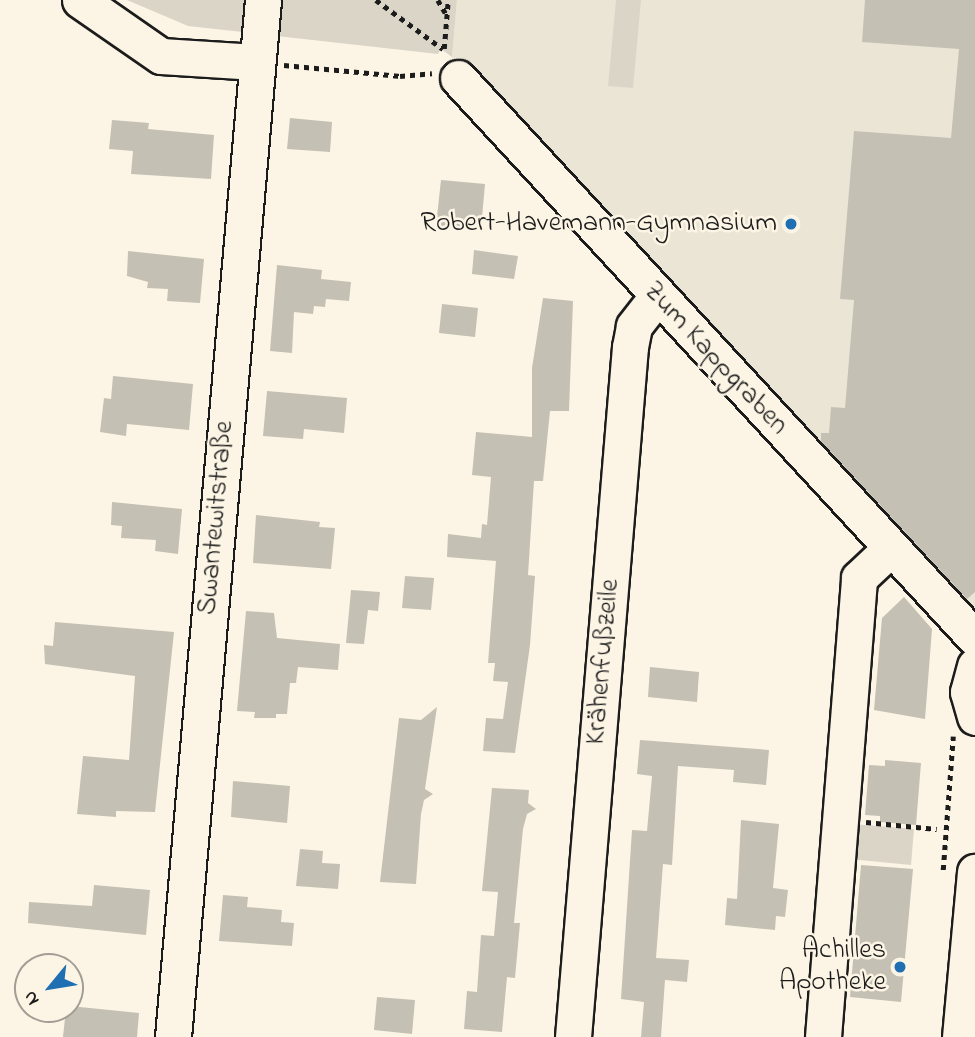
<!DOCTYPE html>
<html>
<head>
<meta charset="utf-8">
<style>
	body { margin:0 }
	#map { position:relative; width:975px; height:1037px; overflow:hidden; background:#fcf5e5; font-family:"Indie Flower",sans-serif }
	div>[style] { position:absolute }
	.built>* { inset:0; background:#ebe5d6 }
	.green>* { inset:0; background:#dbd5c8 }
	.building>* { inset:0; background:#c4c0b3 }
	.path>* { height:4.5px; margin-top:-2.25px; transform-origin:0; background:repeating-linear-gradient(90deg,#1c1c1c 0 5px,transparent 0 10px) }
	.roads { filter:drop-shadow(2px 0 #1c1c1c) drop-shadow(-2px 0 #1c1c1c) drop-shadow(0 2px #1c1c1c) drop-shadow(0 -2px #1c1c1c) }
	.minor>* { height:35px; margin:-17.5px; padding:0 17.5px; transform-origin:17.5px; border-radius:17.5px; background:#fcf5e5 }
	.dots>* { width:19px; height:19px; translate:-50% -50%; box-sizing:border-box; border:4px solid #fcf5e5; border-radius:50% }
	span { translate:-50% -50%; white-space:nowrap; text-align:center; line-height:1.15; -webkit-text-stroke:5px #fcf5e5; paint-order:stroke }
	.poi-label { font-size:28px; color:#1c1c1c }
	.right { translate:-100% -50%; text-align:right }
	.street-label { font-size:28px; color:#1c1c1c }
	.north { position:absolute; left:14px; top:953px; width:70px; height:70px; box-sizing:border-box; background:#fcf5e5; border:2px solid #a29e95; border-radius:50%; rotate:240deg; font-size:19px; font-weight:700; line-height:28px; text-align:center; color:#1c1c1c }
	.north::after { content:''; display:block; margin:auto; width:24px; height:32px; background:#1f6fb2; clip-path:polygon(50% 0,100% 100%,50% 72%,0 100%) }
</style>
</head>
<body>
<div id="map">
	<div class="built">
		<div style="clip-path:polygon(457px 0,975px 0,975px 618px,773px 392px,761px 391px,452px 57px)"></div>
	</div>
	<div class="green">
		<div style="clip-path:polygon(127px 0,457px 0,452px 57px,441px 49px,438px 54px,188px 26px)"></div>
		<div style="clip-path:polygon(616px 0,641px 0,633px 88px,608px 86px)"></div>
		<div style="clip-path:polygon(852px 824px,914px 829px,911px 865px,849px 859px)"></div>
	</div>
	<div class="building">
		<div style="clip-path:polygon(865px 0,975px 0,975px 592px,967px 599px,821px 441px,821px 433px,829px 433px,831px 407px,845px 408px,854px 300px,840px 299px,854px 131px,951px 138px,959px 49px,862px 42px)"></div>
		<div style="clip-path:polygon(290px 118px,332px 122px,330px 152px,287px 149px)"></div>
		<div style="clip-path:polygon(112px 120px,149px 123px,148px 129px,214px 135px,211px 179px,131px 174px,133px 151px,109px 149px)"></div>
		<div style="clip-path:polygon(441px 180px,485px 184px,481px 229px,436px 226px)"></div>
		<div style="clip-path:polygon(474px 250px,518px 256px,514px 279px,472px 274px)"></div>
		<div style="clip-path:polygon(128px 251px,204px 259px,200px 303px,167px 301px,168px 289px,147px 288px,148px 282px,127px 276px)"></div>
		<div style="clip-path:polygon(277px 265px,322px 270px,321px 279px,351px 282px,349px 301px,326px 299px,325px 307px,314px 306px,313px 314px,294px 312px,292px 353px,270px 351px)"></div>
		<div style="clip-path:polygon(543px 298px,573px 301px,569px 411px,550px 411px,543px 481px,534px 481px,528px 575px,535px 576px,530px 645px,515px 753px,483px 751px,486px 718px,503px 719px,508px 682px,493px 681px,495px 663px,488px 663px,496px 561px,447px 557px,448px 534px,481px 538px,482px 524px,487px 525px,491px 477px,472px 475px,476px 432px,532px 437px,532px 368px)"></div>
		<div style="clip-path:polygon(442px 304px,478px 308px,475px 337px,439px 333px)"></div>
		<div style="clip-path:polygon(113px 376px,193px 384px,189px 430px,127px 424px,126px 436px,100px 432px,104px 398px,111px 399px)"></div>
		<div style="clip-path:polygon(267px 391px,347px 398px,344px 433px,304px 429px,303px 439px,263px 436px)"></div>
		<div style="clip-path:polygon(112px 502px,182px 509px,178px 554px,155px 551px,156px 540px,121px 538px,122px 526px,111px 525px)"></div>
		<div style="clip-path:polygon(256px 515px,320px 522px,319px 527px,335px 528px,331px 569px,253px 563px)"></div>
		<div style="clip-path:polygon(405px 576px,434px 578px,431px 610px,402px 608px)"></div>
		<div style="clip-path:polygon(351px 590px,380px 592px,378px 611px,368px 610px,364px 644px,346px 643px)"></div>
		<div style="clip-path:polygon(904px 597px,932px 629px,925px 719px,874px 710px,882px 618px)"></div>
		<div style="clip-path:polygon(246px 611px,274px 613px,277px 638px,340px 644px,338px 670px,298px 667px,296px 683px,290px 683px,287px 714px,276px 714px,276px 718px,254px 718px,255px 712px,237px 711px)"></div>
		<div style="clip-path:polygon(55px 622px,174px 632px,155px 812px,116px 811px,116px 817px,77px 814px,83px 756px,129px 760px,135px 676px,45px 664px,44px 645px,53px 646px)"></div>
		<div style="clip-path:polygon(650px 667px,699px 672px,697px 702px,648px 697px)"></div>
		<div style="clip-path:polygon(437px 707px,425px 789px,433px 794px,424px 800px,421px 814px,416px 884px,380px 882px,399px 718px,421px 720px)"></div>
		<div style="clip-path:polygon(640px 740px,769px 750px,766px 785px,733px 782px,734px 770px,678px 766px,672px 865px,663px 864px,656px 958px,689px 960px,687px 982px,665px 980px,661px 1037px,641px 1037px,644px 1002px,621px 999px,632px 830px,647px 831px,652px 776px,637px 774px)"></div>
		<div style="clip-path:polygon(885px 760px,921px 763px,916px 825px,880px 822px,880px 816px,865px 815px,869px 765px,885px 766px)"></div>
		<div style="clip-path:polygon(233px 781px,290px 786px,287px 823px,231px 817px)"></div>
		<div style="clip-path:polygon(492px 788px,529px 790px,528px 803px,536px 809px,527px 814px,523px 829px,514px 923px,520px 923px,515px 978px,507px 977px,502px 1032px,464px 1029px,467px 991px,477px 992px,481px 935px,494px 936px,498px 892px,482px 891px)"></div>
		<div style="clip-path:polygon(741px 820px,779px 824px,773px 888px,788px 890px,785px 917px,776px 916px,775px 930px,725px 925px,727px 898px,737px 899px)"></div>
		<div style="clip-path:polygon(300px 849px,323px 851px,322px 863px,340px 864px,338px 889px,296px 886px)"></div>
		<div style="clip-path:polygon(861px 865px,913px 869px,901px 1002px,850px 997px)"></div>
		<div style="clip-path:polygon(94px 885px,150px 890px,146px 935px,28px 923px,29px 902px,92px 906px)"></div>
		<div style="clip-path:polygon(223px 895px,248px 897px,247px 907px,282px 910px,281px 922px,294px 923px,292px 946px,219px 941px)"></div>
		<div style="clip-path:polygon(377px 997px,415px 1000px,412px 1034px,374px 1030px)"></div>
		<div style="clip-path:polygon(70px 1006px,139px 1013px,137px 1037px,63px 1037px,66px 1009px)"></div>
	</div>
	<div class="path">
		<div style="left:376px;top:0;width:83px;rotate:36.2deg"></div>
		<div style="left:438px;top:0;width:16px;rotate:60deg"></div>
		<div style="left:444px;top:49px;width:49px;rotate:-85.3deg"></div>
		<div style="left:284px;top:65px;width:117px;rotate:5.4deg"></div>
		<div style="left:400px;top:76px;width:32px;rotate:-5deg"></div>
		<div style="left:866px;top:822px;width:71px;rotate:5.6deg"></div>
		<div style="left:943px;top:870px;width:134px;rotate:-85.7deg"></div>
	</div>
	<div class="roads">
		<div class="minor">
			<div style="left:80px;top:0;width:98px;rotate:34.7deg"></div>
			<div style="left:161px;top:56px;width:95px;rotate:3.6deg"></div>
			<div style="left:458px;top:78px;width:762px;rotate:47.29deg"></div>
			<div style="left:975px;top:666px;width:27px;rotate:105deg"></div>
			<div style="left:968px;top:692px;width:26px;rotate:74deg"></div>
			<div style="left:173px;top:1037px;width:1041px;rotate:-85.04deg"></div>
			<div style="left:573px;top:1037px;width:692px;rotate:-85.28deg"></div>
			<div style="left:630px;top:347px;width:21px;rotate:-79deg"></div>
			<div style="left:634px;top:326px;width:37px;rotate:-52deg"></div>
			<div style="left:823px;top:1037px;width:460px;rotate:-85.5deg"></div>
			<div style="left:859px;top:578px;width:42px;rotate:-43.1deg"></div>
			<div style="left:960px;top:1037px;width:166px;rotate:-84.8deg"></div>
		</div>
	</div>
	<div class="dots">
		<div style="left:791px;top:224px;background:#1f6fb2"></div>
		<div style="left:900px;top:967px;background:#1f6fb2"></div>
	</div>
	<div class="poi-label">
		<span class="right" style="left:777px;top:224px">Robert-Havemann-Gymnasium</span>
		<span class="right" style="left:886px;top:967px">Achilles<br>Apotheke</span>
	</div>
	<div class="street-label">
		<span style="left:715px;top:359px;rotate:47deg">Zum Kappgraben</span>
		<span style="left:217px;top:518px;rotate:-85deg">Swantewitstraße</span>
		<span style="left:604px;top:662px;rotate:-85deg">Krähenfußzeile</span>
	</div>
	<div class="north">N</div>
</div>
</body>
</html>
